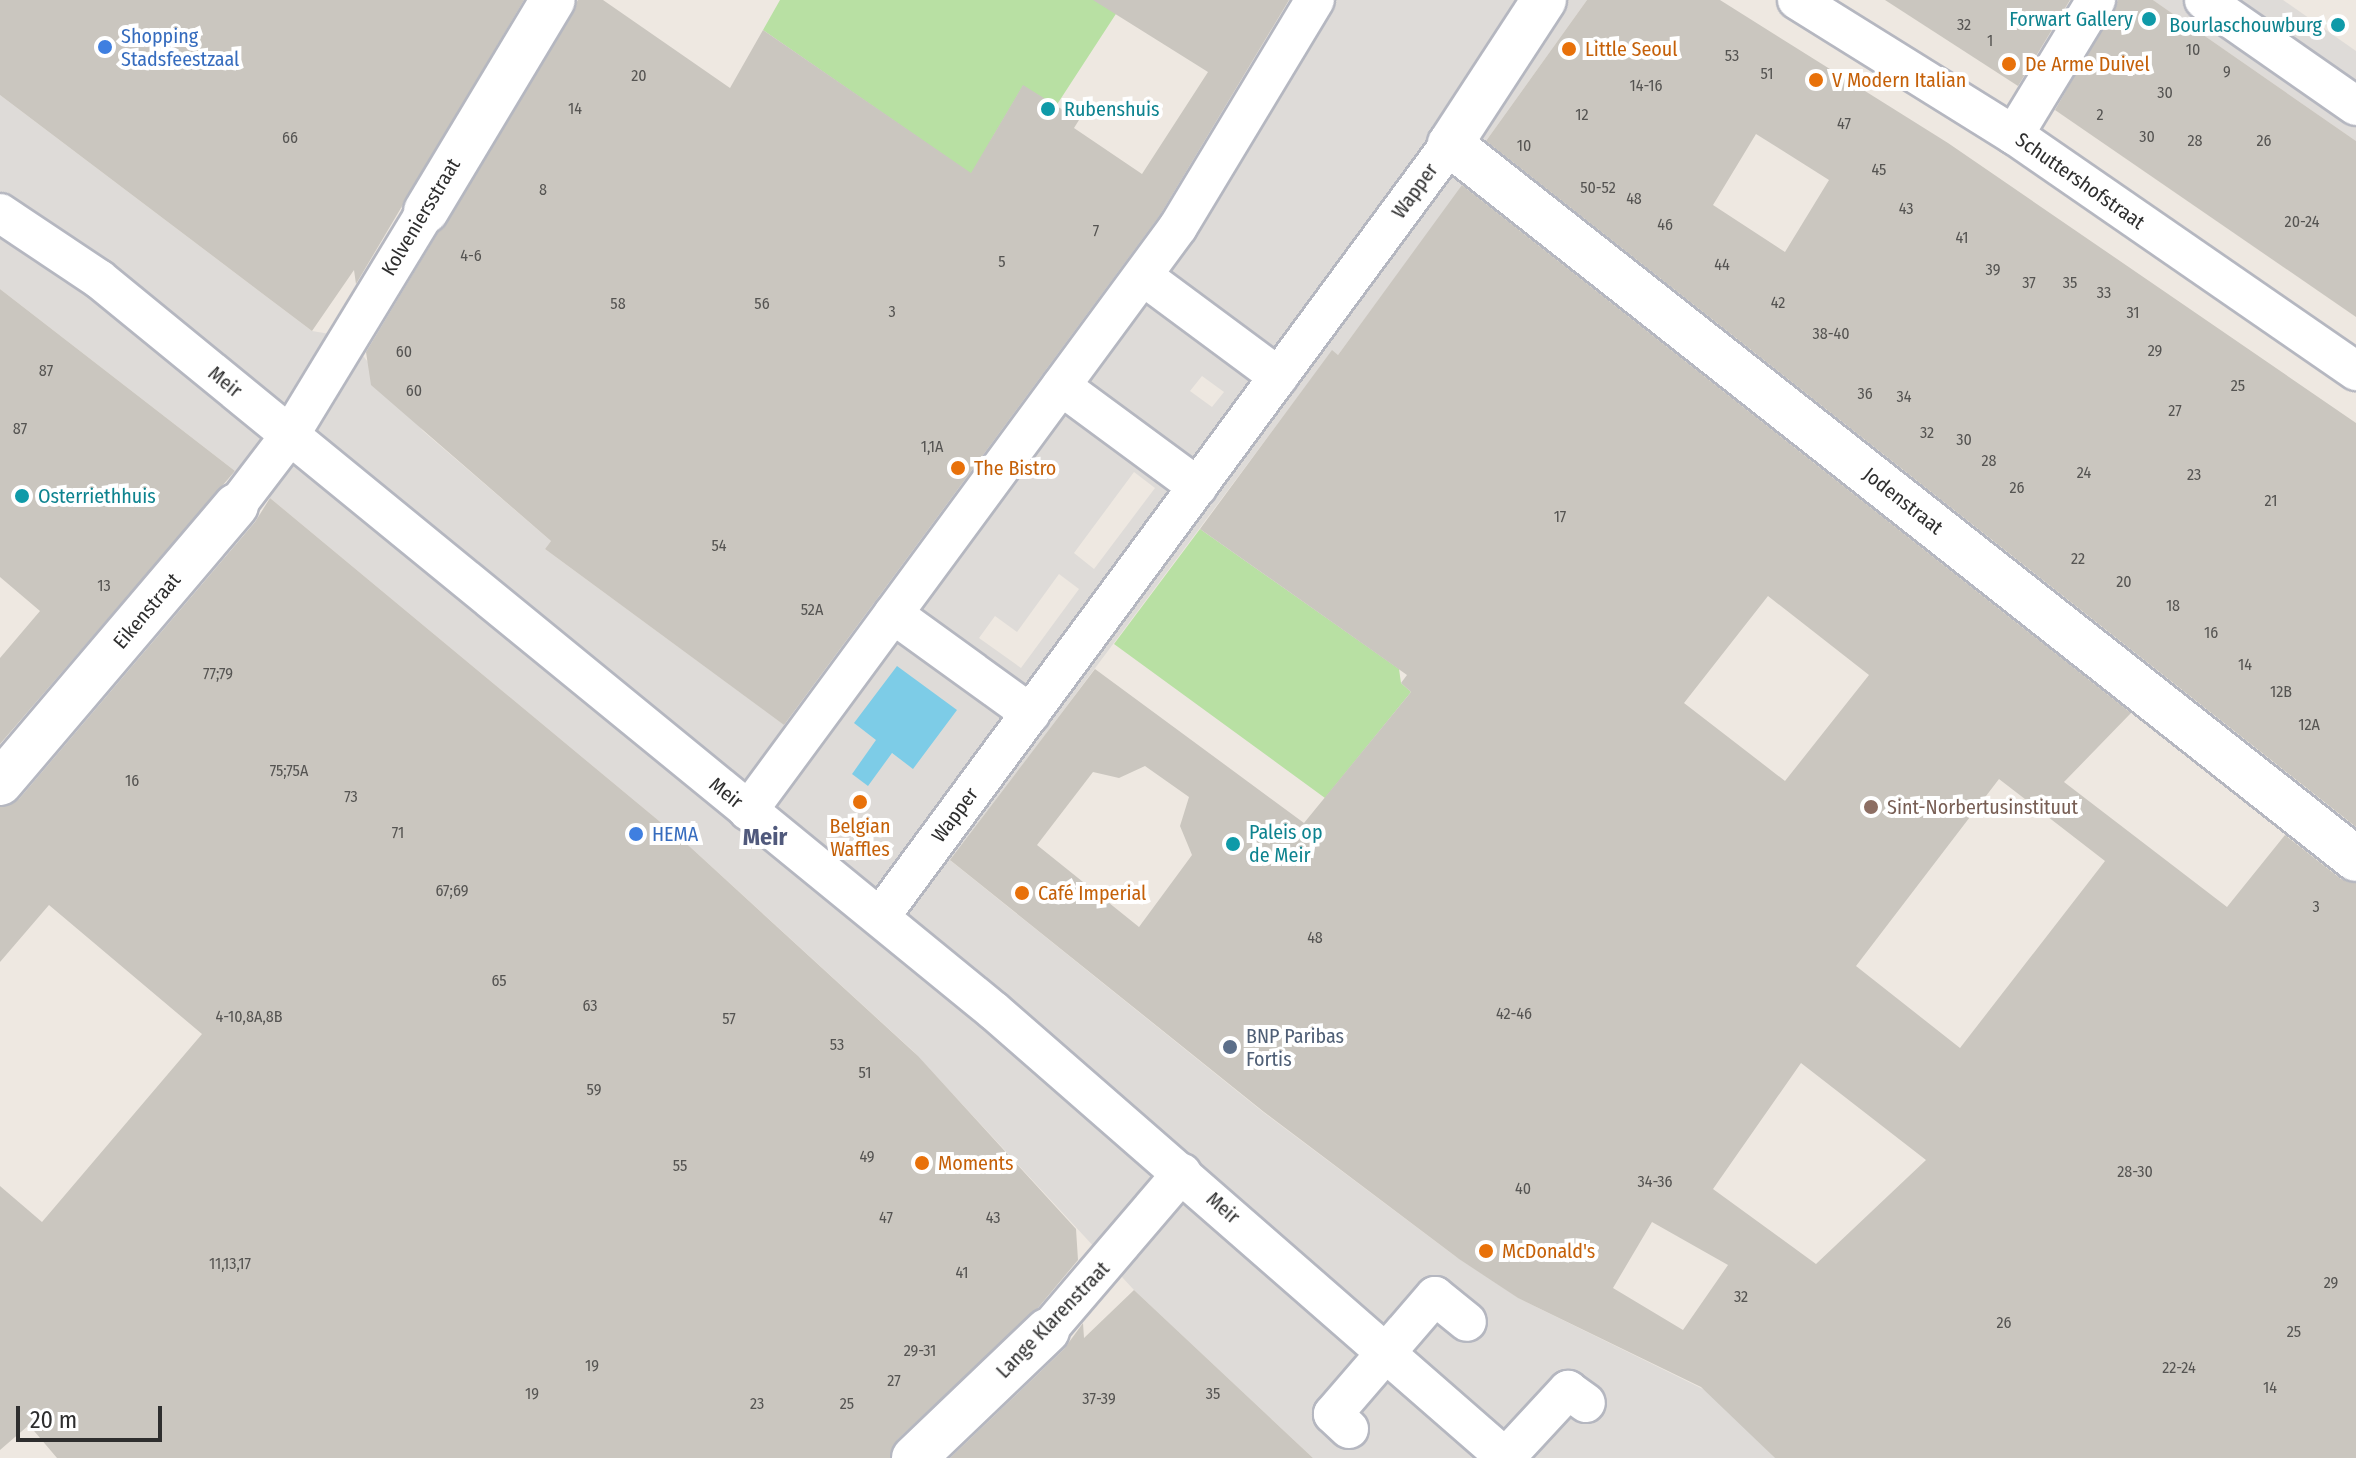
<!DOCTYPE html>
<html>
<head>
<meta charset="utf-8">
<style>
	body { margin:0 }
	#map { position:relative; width:2356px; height:1458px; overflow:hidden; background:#eee8e1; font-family:"Fira Sans Condensed",sans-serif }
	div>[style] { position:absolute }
	.green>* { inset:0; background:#b8e0a3 }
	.plaza>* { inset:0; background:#dedbd8 }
	.water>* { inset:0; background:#7dcce7 }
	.building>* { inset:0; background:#cac6bf }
	.roads { filter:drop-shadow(2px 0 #b5b7c0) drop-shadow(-2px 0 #b5b7c0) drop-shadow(0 2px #b5b7c0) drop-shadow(0 -2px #b5b7c0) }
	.pedestrian>* { height:38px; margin:-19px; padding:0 19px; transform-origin:19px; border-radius:19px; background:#fff }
	.minor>* { height:44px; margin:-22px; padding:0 22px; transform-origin:22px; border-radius:22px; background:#fff }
	.dots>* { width:22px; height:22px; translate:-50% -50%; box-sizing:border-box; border:4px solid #fff; border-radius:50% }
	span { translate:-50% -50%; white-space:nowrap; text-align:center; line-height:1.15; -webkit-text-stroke:8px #fff; paint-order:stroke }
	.number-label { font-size:16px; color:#555452 }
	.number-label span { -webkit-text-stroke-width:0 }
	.culture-label { font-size:20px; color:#0d838f }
	.right { translate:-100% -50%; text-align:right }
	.left { translate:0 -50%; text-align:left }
	.shop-label { font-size:20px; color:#366cbe }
	.food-label { font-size:20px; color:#c56008 }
	.street-label { font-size:20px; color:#2e2e2e }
	.education-label { font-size:20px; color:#785e54 }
	.service-label { font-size:20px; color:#4e5e75 }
	.quarter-label { font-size:24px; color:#50597c; font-weight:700 }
	.scale { position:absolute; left:16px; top:1406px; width:146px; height:36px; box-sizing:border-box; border:4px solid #2e2e2e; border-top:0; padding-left:10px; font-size:24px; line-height:28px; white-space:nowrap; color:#2e2e2e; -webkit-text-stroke:6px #fff; paint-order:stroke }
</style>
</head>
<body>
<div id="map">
	<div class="green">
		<div style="clip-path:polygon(780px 0,1125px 0,1056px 106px,1023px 86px,991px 140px,978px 179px,763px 30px)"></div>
		<div style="clip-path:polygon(1200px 529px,1399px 669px,1401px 683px,1411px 692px,1325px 798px,1114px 644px)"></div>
	</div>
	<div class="plaza">
		<div style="clip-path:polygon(evenodd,1295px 0,1587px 0,1486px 141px,1491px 147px,1338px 355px,1332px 351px,951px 861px,1263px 1112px,1455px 1256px,1520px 1299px,1709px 1392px,1775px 1458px,1313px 1458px,1134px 1290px,913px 1051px,688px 845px,270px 498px,0 289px,0 95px,312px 331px,348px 337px,423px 431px,551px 541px,545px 549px,787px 727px,1158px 224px,1295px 0,1202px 376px,1224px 392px,1212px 407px,1190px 391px,1202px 376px,1295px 0,1134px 472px,1155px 488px,1094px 569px,1074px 553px,1134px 472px,1295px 0,1059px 574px,1079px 589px,1021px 668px,979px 638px,995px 616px,1017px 632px,1059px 574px,1295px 0,877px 740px,912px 768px,892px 753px,852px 774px,877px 740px)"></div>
		<div style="clip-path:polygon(2153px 0,2283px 0,2356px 51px,2356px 141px)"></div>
	</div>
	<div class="water">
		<div style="clip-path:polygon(897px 666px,957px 710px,913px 769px,892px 753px,868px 786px,852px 774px,876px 740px,854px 723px)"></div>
	</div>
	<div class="building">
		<div style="clip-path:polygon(0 0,524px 0,356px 284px,354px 270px,312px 331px,0 95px)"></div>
		<div style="clip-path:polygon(578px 0,603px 0,730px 88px,763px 30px,971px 173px,1023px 85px,1079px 120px,1074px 128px,1142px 174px,1208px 72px,1093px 0,1289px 0,1160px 215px,784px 725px,545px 549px,551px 541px,371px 385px,366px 352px)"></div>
		<div style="clip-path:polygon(evenodd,1587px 0,1720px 0,1948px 143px,2356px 423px,2356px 827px,1486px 141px,1587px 0,1756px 134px,1829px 180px,1785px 252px,1713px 205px,1756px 134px)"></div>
		<div style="clip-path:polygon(1885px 0,2070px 0,2018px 86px)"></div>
		<div style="clip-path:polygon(2118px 0,2153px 0,2356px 141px,2356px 317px,2055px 110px)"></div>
		<div style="clip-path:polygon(evenodd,1462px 185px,2131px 713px,2064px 782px,2227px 907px,2285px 835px,2341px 879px,2356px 883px,2356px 1458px,1775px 1458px,1701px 1387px,1518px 1298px,1459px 1259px,1264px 1112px,950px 860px,1095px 669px,1304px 823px,1411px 692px,1401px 683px,1407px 675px,1200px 529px,1332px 350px,1338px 355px,1462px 185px,1768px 596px,1869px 675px,1785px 781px,1684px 703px,1768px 596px,1462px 185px,1145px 766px,1189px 797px,1180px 826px,1192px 855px,1139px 927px,1037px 845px,1093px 772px,1119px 778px,1145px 766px,1462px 185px,1999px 779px,2105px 861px,1960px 1048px,1856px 966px,1999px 779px,1462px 185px,1801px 1063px,1926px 1160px,1816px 1264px,1713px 1189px,1801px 1063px,1462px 185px,1652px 1222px,1728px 1265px,1683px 1330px,1613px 1288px,1652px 1222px)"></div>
		<div style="clip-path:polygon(0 289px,235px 471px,0 744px,0 658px,40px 611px,0 577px)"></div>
		<div style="clip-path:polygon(270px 498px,688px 845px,918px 1056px,1076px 1229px,1078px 1260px,1037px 1309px,897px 1440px,890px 1458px,57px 1458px,29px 1425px,0 1450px,0 1186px,42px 1222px,202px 1034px,49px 905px,0 962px,0 807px,19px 799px,255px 522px)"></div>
		<div style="clip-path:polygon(1134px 1290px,1313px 1458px,950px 1458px,1064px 1349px,1083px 1323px,1084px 1338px)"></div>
	</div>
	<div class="roads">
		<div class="pedestrian">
			<div style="left:1797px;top:0;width:256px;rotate:31.9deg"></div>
			<div style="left:2014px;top:135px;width:416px;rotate:34.6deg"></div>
			<div style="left:2204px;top:0;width:185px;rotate:34.9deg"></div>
			<div style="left:2014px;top:135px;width:158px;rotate:-58.7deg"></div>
			<div style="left:0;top:213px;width:119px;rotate:33.7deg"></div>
			<div style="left:99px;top:279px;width:1156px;rotate:39.28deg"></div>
			<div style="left:994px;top:1011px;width:680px;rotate:41.12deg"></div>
			<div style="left:1143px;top:276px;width:169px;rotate:36.6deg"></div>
			<div style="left:1061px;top:386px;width:170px;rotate:36.4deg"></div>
			<div style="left:236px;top:506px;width:89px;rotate:-52.7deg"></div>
			<div style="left:290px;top:435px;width:262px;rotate:-58.7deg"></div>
			<div style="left:893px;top:614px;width:170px;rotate:35.9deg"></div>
			<div style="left:748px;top:811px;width:725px;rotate:-53.64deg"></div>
			<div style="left:1178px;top:227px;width:265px;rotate:-58.9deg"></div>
			<div style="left:880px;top:917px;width:960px;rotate:-53.6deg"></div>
			<div style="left:1047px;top:1331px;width:208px;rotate:-49.5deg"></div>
			<div style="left:1349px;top:1429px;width:22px;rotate:-137deg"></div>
			<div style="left:1333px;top:1414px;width:156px;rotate:-49.2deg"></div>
			<div style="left:1435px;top:1296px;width:41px;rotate:39.1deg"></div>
			<div style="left:1505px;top:1458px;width:93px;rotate:-47.2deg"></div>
			<div style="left:1568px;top:1390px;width:22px;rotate:36deg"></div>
		</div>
		<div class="minor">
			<div style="left:1544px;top:0;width:172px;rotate:123.1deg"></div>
			<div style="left:1450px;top:144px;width:1154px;rotate:38.28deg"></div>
			<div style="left:426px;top:211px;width:246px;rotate:-59deg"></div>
			<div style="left:0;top:783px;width:364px;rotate:-49.6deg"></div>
			<div style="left:914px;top:1458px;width:184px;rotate:-43.7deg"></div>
		</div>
	</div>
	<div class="dots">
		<div style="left:2149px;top:19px;background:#0f9aa8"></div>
		<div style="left:2338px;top:25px;background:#0f9aa8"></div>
		<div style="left:105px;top:47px;background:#3f7fe0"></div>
		<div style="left:1569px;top:49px;background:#e8710a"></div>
		<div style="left:2009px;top:64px;background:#e8710a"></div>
		<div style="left:1816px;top:80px;background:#e8710a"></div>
		<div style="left:1048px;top:109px;background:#0f9aa8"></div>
		<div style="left:958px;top:468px;background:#e8710a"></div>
		<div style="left:22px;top:496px;background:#0f9aa8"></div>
		<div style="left:860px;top:802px;background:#e8710a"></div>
		<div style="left:1871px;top:807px;background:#8d6e63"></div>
		<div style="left:636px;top:834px;background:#3f7fe0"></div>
		<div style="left:1233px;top:844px;background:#0f9aa8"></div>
		<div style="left:1022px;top:893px;background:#e8710a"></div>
		<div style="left:1230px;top:1047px;background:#5c6f8a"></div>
		<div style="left:922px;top:1163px;background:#e8710a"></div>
		<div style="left:1486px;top:1251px;background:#e8710a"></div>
	</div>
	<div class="number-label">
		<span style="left:1964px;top:25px">32</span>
		<span style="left:1990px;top:41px">1</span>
		<span style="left:2193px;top:50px">10</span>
		<span style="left:1732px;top:56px">53</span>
		<span style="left:2227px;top:72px">9</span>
		<span style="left:1767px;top:74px">51</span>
		<span style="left:639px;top:76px">20</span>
		<span style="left:1646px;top:86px">14-16</span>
		<span style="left:2165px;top:93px">30</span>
		<span style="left:575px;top:109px">14</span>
		<span style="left:1582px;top:115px">12</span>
		<span style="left:2100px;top:115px">2</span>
		<span style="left:1844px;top:124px">47</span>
		<span style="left:2147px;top:137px">30</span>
		<span style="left:290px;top:138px">66</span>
		<span style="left:2195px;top:141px">28</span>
		<span style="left:2264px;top:141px">26</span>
		<span style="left:1524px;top:146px">10</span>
		<span style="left:1879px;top:170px">45</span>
		<span style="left:1598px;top:188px">50-52</span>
		<span style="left:543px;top:190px">8</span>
		<span style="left:1634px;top:199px">48</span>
		<span style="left:1906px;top:209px">43</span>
		<span style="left:2302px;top:222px">20-24</span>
		<span style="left:1665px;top:225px">46</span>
		<span style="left:1096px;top:231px">7</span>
		<span style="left:1962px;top:238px">41</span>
		<span style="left:471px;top:256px">4-6</span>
		<span style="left:1002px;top:262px">5</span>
		<span style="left:1722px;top:265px">44</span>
		<span style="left:1993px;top:270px">39</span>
		<span style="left:2029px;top:283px">37</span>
		<span style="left:2070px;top:283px">35</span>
		<span style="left:2104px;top:293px">33</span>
		<span style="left:1778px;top:303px">42</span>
		<span style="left:618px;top:304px">58</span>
		<span style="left:762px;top:304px">56</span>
		<span style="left:892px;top:312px">3</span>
		<span style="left:2133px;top:313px">31</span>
		<span style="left:1831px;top:334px">38-40</span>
		<span style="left:2155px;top:351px">29</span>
		<span style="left:404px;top:352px">60</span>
		<span style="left:46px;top:371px">87</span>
		<span style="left:2238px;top:386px">25</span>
		<span style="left:414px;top:391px">60</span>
		<span style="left:1865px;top:394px">36</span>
		<span style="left:1904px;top:397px">34</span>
		<span style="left:2175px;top:411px">27</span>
		<span style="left:20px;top:429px">87</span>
		<span style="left:1927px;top:433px">32</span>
		<span style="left:1964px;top:440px">30</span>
		<span style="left:932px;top:447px">1,1A</span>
		<span style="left:1989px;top:461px">28</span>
		<span style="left:2084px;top:473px">24</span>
		<span style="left:2194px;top:475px">23</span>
		<span style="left:2017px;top:488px">26</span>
		<span style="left:2271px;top:501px">21</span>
		<span style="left:1560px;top:517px">17</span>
		<span style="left:719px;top:546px">54</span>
		<span style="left:2078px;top:559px">22</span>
		<span style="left:2124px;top:582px">20</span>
		<span style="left:104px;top:586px">13</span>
		<span style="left:2173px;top:606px">18</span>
		<span style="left:812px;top:610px">52A</span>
		<span style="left:2211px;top:633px">16</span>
		<span style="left:2245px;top:665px">14</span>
		<span style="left:218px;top:674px">77;79</span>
		<span style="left:2281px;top:692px">12B</span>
		<span style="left:2309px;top:725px">12A</span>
		<span style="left:289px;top:771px">75;75A</span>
		<span style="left:132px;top:781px">16</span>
		<span style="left:351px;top:797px">73</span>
		<span style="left:398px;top:833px">71</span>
		<span style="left:452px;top:891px">67;69</span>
		<span style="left:2316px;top:907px">3</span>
		<span style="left:1315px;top:938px">48</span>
		<span style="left:499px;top:981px">65</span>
		<span style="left:590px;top:1006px">63</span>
		<span style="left:1514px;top:1014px">42-46</span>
		<span style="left:249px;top:1017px">4-10,8A,8B</span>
		<span style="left:729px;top:1019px">57</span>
		<span style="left:837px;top:1045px">53</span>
		<span style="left:865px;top:1073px">51</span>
		<span style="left:594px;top:1090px">59</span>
		<span style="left:867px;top:1157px">49</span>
		<span style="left:680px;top:1166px">55</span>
		<span style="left:2135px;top:1172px">28-30</span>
		<span style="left:1655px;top:1182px">34-36</span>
		<span style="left:1523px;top:1189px">40</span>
		<span style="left:886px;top:1218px">47</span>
		<span style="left:993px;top:1218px">43</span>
		<span style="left:230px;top:1264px">11,13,17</span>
		<span style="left:962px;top:1273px">41</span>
		<span style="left:2331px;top:1283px">29</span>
		<span style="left:1741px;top:1297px">32</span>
		<span style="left:2004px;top:1323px">26</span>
		<span style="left:2294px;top:1332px">25</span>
		<span style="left:920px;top:1351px">29-31</span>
		<span style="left:592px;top:1366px">19</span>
		<span style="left:2179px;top:1368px">22-24</span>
		<span style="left:894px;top:1381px">27</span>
		<span style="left:2270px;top:1388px">14</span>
		<span style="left:532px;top:1394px">19</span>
		<span style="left:1213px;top:1394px">35</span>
		<span style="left:1099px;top:1399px">37-39</span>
		<span style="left:757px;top:1404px">23</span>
		<span style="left:847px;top:1404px">25</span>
	</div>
	<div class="culture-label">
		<span class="right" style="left:2133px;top:19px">Forwart Gallery</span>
		<span class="right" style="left:2322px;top:25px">Bourlaschouwburg</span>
		<span class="left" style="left:1064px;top:109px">Rubenshuis</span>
		<span class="left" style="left:38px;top:496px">Osterriethhuis</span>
		<span class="left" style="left:1249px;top:844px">Paleis op<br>de Meir</span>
	</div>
	<div class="shop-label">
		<span class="left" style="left:121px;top:48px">Shopping<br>Stadsfeestzaal</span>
		<span class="left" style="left:652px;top:834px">HEMA</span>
	</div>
	<div class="food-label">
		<span class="left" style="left:1585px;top:49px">Little Seoul</span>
		<span class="left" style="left:2025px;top:64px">De Arme Duivel</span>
		<span class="left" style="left:1832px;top:80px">V Modern Italian</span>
		<span class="left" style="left:974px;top:468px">The Bistro</span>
		<span style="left:860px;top:838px">Belgian<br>Waffles</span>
		<span class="left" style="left:1038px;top:893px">Café Imperial</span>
		<span class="left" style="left:938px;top:1163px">Moments</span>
		<span class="left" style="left:1502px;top:1251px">McDonald's</span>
	</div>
	<div class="street-label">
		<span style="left:2080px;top:181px;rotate:35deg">Schuttershofstraat</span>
		<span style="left:1415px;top:191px;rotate:-54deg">Wapper</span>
		<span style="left:421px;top:217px;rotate:-59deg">Kolveniersstraat</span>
		<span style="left:225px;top:382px;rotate:39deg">Meir</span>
		<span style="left:1903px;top:501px;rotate:38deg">Jodenstraat</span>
		<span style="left:147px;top:611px;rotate:-50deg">Eikenstraat</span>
		<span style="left:726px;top:793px;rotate:39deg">Meir</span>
		<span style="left:955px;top:815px;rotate:-53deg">Wapper</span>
		<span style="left:1223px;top:1208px;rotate:41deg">Meir</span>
		<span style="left:1053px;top:1320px;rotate:-46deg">Lange Klarenstraat</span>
	</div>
	<div class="education-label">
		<span class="left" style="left:1887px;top:807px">Sint-Norbertusinstituut</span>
	</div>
	<div class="service-label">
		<span class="left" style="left:1246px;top:1048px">BNP Paribas<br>Fortis</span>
	</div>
	<div class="quarter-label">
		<span style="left:765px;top:838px">Meir</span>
	</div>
	<div class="scale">20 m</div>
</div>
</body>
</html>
